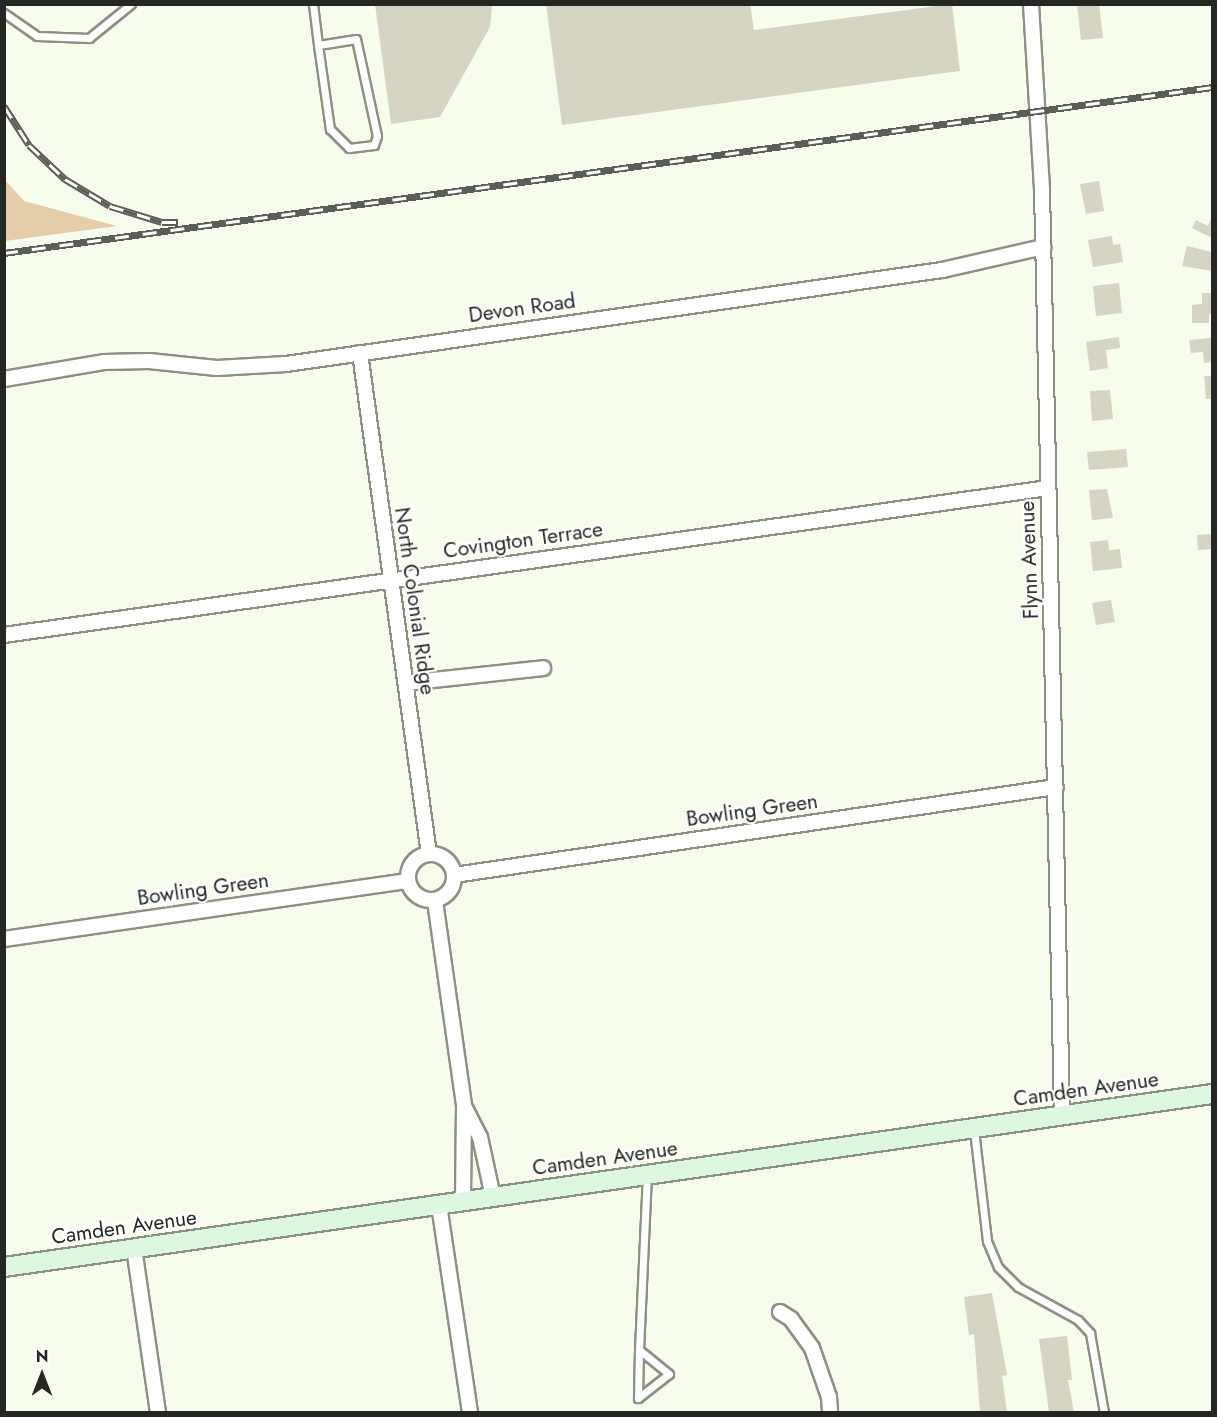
<!DOCTYPE html>
<html>
<head>
<meta charset="utf-8">
<style>
	body { margin:0 }
	#map { position:relative; width:1217px; height:1417px; overflow:hidden; background:#f6fdec; font-family:Jost,sans-serif }
	div>[style] { position:absolute }
	.green>* { inset:0; background:#e4ceaa }
	.building>* { inset:0; background:#d6d4c3 }
	.roads { filter:drop-shadow(2px 0 #8b9282) drop-shadow(-2px 0 #8b9282) drop-shadow(0 2px #8b9282) drop-shadow(0 -2px #8b9282) }
	.service>* { height:7px; margin:-3.5px; padding:0 3.5px; transform-origin:3.5px; border-radius:3.5px; background:#fff }
	.minor>* { height:14px; margin:-7px; padding:0 7px; transform-origin:7px; border-radius:7px; background:#fff }
	.minor>.ring { margin:-7px; padding:0; box-sizing:content-box; background:none; border:14px solid #fff; border-radius:50% }
	.secondary>* { height:18px; margin:-9px; padding:0 9px; transform-origin:9px; border-radius:9px; background:#ddf7e1 }
	.rail>* { height:7px; margin-top:-3.5px; transform-origin:0; background:repeating-linear-gradient(90deg,#fff 0 14px,#5a5e56 0 28px); box-sizing:border-box; border-block:2px solid #5a5e56 }
	span { translate:-50% -50%; white-space:nowrap; text-align:center; line-height:1.15; -webkit-text-stroke:4.5px #fff; paint-order:stroke }
	.street-label { font-size:21px; color:#252822 }
	.frame { position:absolute; inset:0; border:6px solid #252822; pointer-events:none }
	.north { position:absolute; left:12px; top:1345px; width:60px; height:60px; -webkit-text-stroke:4px #fff; paint-order:stroke; rotate:0deg; font-size:16px; font-weight:700; line-height:24px; text-align:center; color:#252822 }
	.north::after { content:''; display:block; margin:auto; width:21px; height:27px; background:#252822; clip-path:polygon(50% 0,100% 100%,50% 72%,0 100%) }
</style>
</head>
<body>
<div id="map">
	<div class="green">
		<div style="clip-path:polygon(5px 180px,24px 201px,117px 226px,5px 241px)"></div>
	</div>
	<div class="building">
		<div style="clip-path:polygon(375px 4px,492px 4px,490px 27px,440px 117px,391px 124px)"></div>
		<div style="clip-path:polygon(546px 4px,750px 4px,754px 30px,952px 4px,960px 71px,562px 125px)"></div>
		<div style="clip-path:polygon(1077px 4px,1099px 4px,1103px 38px,1081px 40px)"></div>
		<div style="clip-path:polygon(1099px 181px,1104px 211px,1086px 214px,1080px 184px)"></div>
		<div style="clip-path:polygon(1212px 216px,1212px 238px,1192px 228px,1196px 220px,1208px 226px)"></div>
		<div style="clip-path:polygon(1112px 236px,1113px 245px,1120px 244px,1123px 262px,1093px 267px,1088px 240px)"></div>
		<div style="clip-path:polygon(1187px 246px,1212px 252px,1212px 271px,1182px 266px)"></div>
		<div style="clip-path:polygon(1119px 283px,1122px 313px,1096px 316px,1093px 286px)"></div>
		<div style="clip-path:polygon(1202px 293px,1212px 293px,1212px 314px,1209px 314px,1209px 323px,1192px 323px,1192px 305px,1202px 304px)"></div>
		<div style="clip-path:polygon(1119px 337px,1120px 348px,1106px 350px,1108px 368px,1090px 371px,1086px 342px)"></div>
		<div style="clip-path:polygon(1212px 338px,1212px 362px,1204px 363px,1203px 352px,1191px 353px,1189px 340px)"></div>
		<div style="clip-path:polygon(1204px 376px,1212px 376px,1212px 399px,1206px 399px)"></div>
		<div style="clip-path:polygon(1110px 390px,1113px 419px,1092px 421px,1090px 391px)"></div>
		<div style="clip-path:polygon(1126px 449px,1128px 467px,1089px 470px,1087px 452px)"></div>
		<div style="clip-path:polygon(1107px 489px,1113px 518px,1092px 520px,1089px 490px)"></div>
		<div style="clip-path:polygon(1212px 534px,1212px 549px,1198px 550px,1197px 535px)"></div>
		<div style="clip-path:polygon(1108px 540px,1109px 550px,1120px 549px,1122px 568px,1093px 571px,1090px 542px)"></div>
		<div style="clip-path:polygon(1111px 600px,1115px 622px,1096px 625px,1092px 603px)"></div>
		<div style="clip-path:polygon(992px 1293px,1007px 1375px,1002px 1376px,1007px 1412px,980px 1412px,974px 1334px,969px 1335px,964px 1297px)"></div>
		<div style="clip-path:polygon(1067px 1336px,1072px 1380px,1068px 1380px,1074px 1412px,1049px 1412px,1039px 1339px)"></div>
	</div>
	<div class="roads">
		<div class="service">
			<div style="left:313px;top:4px;width:41px;rotate:83deg"></div>
			<div style="left:318px;top:45px;width:85px;rotate:81.9deg"></div>
			<div style="left:330px;top:129px;width:27px;rotate:45deg"></div>
			<div style="left:349px;top:148px;width:25px;rotate:-7deg"></div>
			<div style="left:374px;top:145px;width:9px;rotate:-72deg"></div>
			<div style="left:377px;top:136px;width:99px;rotate:-102.2deg"></div>
			<div style="left:356px;top:39px;width:38px;rotate:171deg"></div>
			<div style="left:4px;top:13px;width:40px;rotate:34.9deg"></div>
			<div style="left:37px;top:36px;width:52px;rotate:2.2deg"></div>
			<div style="left:89px;top:38px;width:54px;rotate:-39deg"></div>
			<div style="left:974px;top:1130px;width:112px;rotate:83.3deg"></div>
			<div style="left:987px;top:1241px;width:28px;rotate:67deg"></div>
			<div style="left:998px;top:1267px;width:28px;rotate:45deg"></div>
			<div style="left:1018px;top:1287px;width:68px;rotate:28.8deg"></div>
			<div style="left:1078px;top:1320px;width:18px;rotate:47deg"></div>
			<div style="left:1090px;top:1333px;width:80px;rotate:80deg"></div>
			<div style="left:639px;top:1350px;width:48px;rotate:91.2deg"></div>
			<div style="left:638px;top:1398px;width:39px;rotate:-38deg"></div>
			<div style="left:669px;top:1374px;width:38px;rotate:-141deg"></div>
			<div style="left:639px;top:1350px;width:175px;rotate:-87.4deg"></div>
		</div>
		<div class="minor">
			<div style="left:1031px;top:4px;width:185px;rotate:86.6deg"></div>
			<div style="left:1042px;top:189px;width:926px;rotate:88.76deg"></div>
			<div style="left:360px;top:353px;width:506px;rotate:82.16deg"></div>
			<div style="left:4px;top:379px;width:101px;rotate:-9.6deg"></div>
			<div style="left:104px;top:362px;width:45px;rotate:-1.3deg"></div>
			<div style="left:149px;top:361px;width:68px;rotate:5.9deg"></div>
			<div style="left:217px;top:368px;width:69px;rotate:-3.3deg"></div>
			<div style="left:286px;top:364px;width:663px;rotate:-8.15deg"></div>
			<div style="left:942px;top:270px;width:104px;rotate:-12.8deg"></div>
			<div style="left:4px;top:635px;width:1054px;rotate:-8.01deg"></div>
			<div style="left:406px;top:683px;width:138px;rotate:-6.2deg"></div>
			<div class="ring" style="left:408px;top:854px;width:32px;height:32px"></div>
			<div style="left:454px;top:875px;width:608px;rotate:-8.32deg"></div>
			<div style="left:435px;top:901px;width:207px;rotate:81.9deg"></div>
			<div style="left:464px;top:1106px;width:35px;rotate:63deg"></div>
			<div style="left:480px;top:1137px;width:61px;rotate:77.8deg"></div>
			<div style="left:4px;top:939px;width:408px;rotate:-8.2deg"></div>
			<div style="left:463px;top:1201px;width:93px;rotate:-89.4deg"></div>
			<div style="left:439px;top:1205px;width:209px;rotate:81.5deg"></div>
			<div style="left:134px;top:1248px;width:166px;rotate:81.7deg"></div>
			<div style="left:780px;top:1312px;width:13px;rotate:32deg"></div>
			<div style="left:791px;top:1319px;width:36px;rotate:54deg"></div>
			<div style="left:812px;top:1348px;width:52px;rotate:70.9deg"></div>
			<div style="left:829px;top:1397px;width:15px;rotate:86deg"></div>
		</div>
		<div class="secondary">
			<div style="left:4px;top:1267px;width:1220px;rotate:-8.15deg"></div>
		</div>
	</div>
	<div class="rail">
		<div style="left:4px;top:106px;width:46px;rotate:57.3deg"></div>
		<div style="left:29px;top:145px;width:50px;rotate:43.4deg"></div>
		<div style="left:65px;top:179px;width:52px;rotate:31deg"></div>
		<div style="left:110px;top:206px;width:54px;rotate:17.1deg"></div>
		<div style="left:162px;top:222px;width:16px"></div>
		<div style="left:4px;top:253px;width:1219px;rotate:-7.82deg"></div>
	</div>
	<div class="street-label">
		<span style="left:522px;top:308px;rotate:-8deg">Devon Road</span>
		<span style="left:523px;top:540px;rotate:-8deg">Covington Terrace</span>
		<span style="left:1029px;top:560px;rotate:-92deg">Flynn Avenue</span>
		<span style="left:415px;top:601px;rotate:82deg">North Colonial Ridge</span>
		<span style="left:752px;top:810px;rotate:-8deg">Bowling Green</span>
		<span style="left:203px;top:889px;rotate:-8deg">Bowling Green</span>
		<span style="left:1086px;top:1089px;rotate:-8deg">Camden Avenue</span>
		<span style="left:605px;top:1158px;rotate:-8deg">Camden Avenue</span>
		<span style="left:124px;top:1227px;rotate:-8deg">Camden Avenue</span>
	</div>
	<div class="frame"></div>
	<div class="north">N</div>
</div>
</body>
</html>
